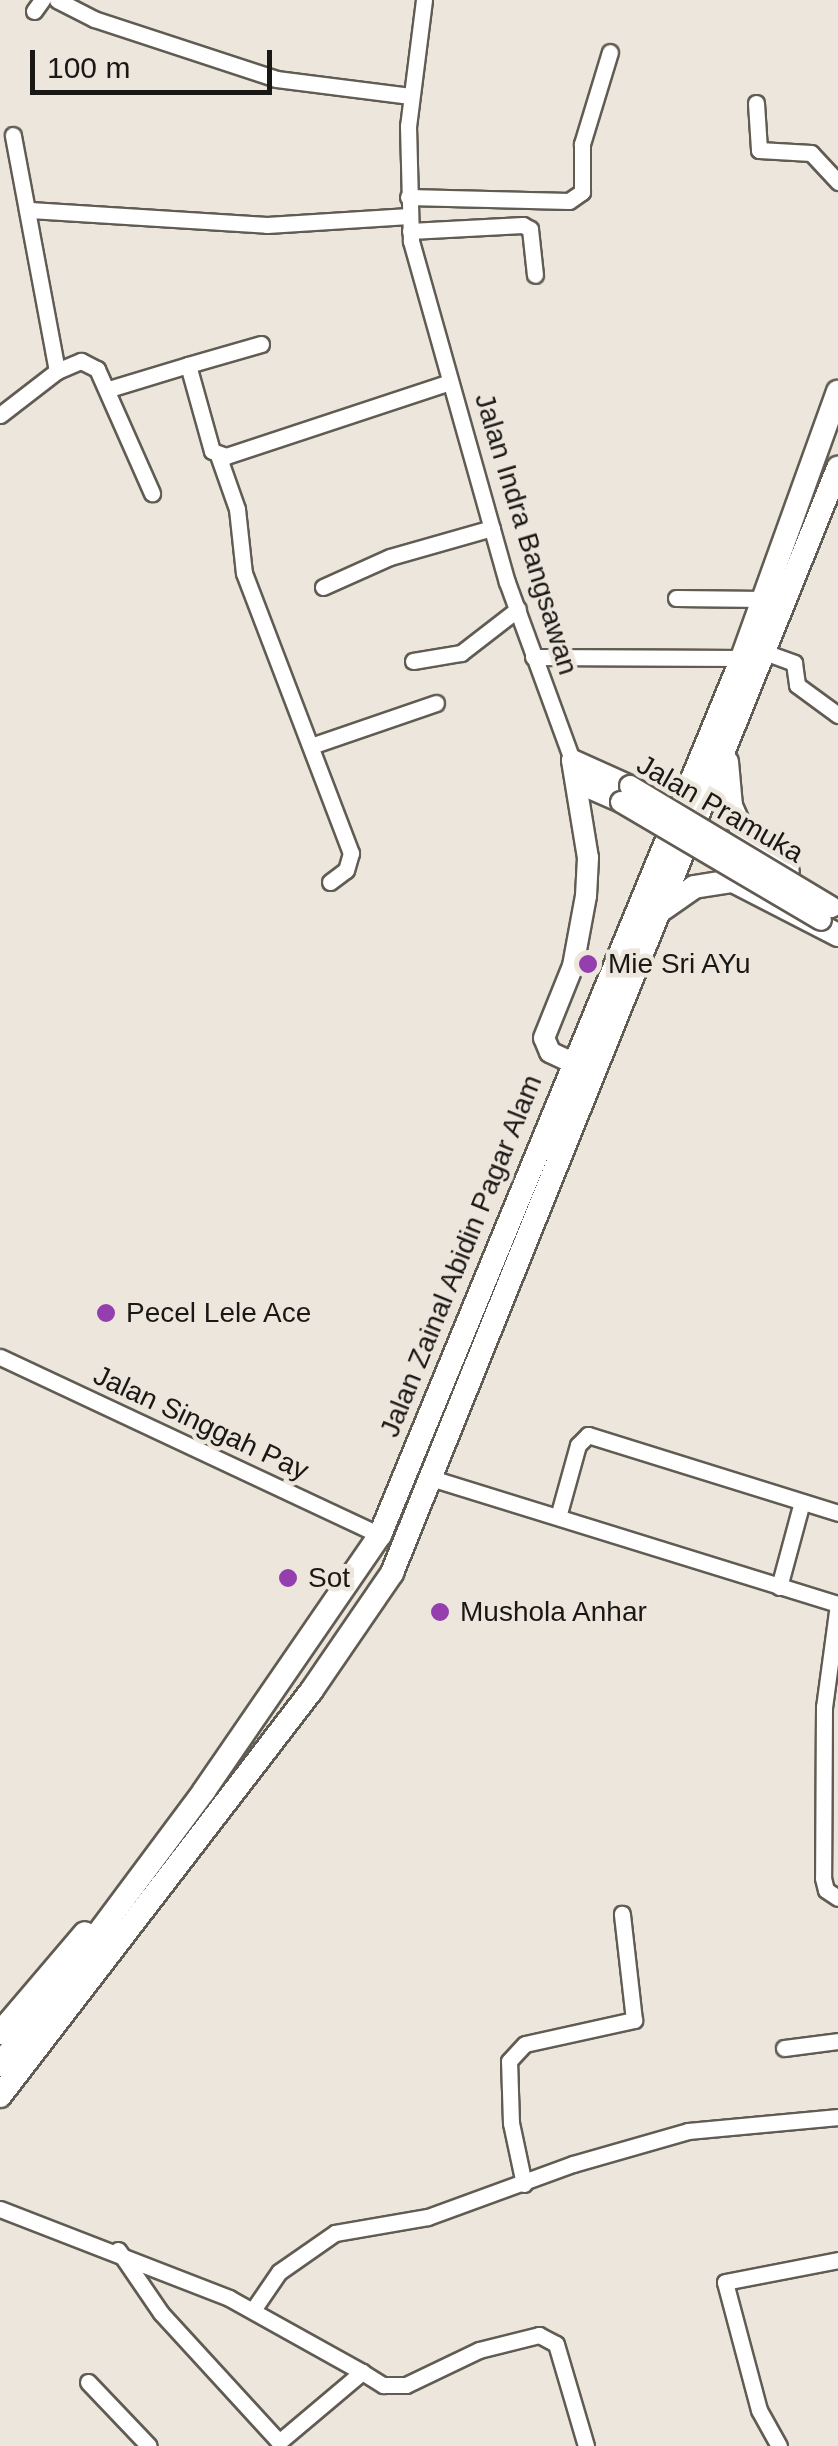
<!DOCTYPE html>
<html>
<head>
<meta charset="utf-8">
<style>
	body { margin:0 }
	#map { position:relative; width:838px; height:2446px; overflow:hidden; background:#ece6dc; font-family:Arial,sans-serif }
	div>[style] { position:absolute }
	.roads { filter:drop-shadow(2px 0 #615c53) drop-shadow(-2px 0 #615c53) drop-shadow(0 2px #615c53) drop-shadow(0 -2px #615c53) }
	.minor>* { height:15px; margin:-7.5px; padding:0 7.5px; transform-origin:7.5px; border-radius:7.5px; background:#fff }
	.major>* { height:20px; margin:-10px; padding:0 10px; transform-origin:10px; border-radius:10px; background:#fff }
	.highway>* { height:22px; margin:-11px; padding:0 11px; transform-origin:11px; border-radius:11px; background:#fff }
	.bridges { filter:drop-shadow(2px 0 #615c53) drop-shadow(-2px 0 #615c53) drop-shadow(0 2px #615c53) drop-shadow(0 -2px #615c53) }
	.major-bridge>* { height:20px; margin:-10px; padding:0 10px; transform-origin:10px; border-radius:10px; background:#fff }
	.dots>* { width:28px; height:28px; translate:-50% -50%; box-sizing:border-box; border:5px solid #ece6dc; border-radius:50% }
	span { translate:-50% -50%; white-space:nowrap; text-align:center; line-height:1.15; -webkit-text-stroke:9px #ece6dc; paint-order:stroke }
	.street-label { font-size:28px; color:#1a1815 }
	.poi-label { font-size:28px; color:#1a1815 }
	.left { translate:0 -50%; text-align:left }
	.scale { position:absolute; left:30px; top:50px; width:242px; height:45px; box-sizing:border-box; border:5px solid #1a1815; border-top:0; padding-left:12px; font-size:30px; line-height:35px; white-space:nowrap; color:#1a1815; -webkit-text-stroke:8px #ece6dc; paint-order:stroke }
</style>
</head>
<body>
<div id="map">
	<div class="roads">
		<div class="minor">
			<div style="left:57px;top:0;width:42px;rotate:27.2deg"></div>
			<div style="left:94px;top:19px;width:192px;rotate:18.2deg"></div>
			<div style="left:276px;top:79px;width:136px;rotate:7.2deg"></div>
			<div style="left:424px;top:0;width:127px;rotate:97.2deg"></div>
			<div style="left:408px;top:126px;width:115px;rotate:88.5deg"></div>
			<div style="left:411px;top:241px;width:354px;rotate:74.3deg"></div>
			<div style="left:507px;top:582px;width:189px;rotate:69.9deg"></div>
			<div style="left:34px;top:11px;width:14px;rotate:-54deg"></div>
			<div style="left:756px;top:103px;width:47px;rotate:86.3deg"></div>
			<div style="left:759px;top:150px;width:52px;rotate:3.3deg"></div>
			<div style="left:811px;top:153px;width:40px;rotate:47deg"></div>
			<div style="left:408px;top:197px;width:161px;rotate:1.4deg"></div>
			<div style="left:569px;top:201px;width:16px;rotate:-35deg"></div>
			<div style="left:582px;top:192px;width:48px;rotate:-90deg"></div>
			<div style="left:582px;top:144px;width:96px;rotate:-73.1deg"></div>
			<div style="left:30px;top:210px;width:237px;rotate:3.6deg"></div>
			<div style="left:267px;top:225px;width:142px;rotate:-3.6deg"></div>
			<div style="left:410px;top:231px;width:113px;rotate:-3deg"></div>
			<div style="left:523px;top:225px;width:8px;rotate:30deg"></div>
			<div style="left:530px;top:229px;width:46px;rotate:83.8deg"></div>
			<div style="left:188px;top:365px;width:76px;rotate:-16deg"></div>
			<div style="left:57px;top:371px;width:26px;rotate:-23deg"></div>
			<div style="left:81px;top:361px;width:18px;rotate:27deg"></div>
			<div style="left:97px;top:369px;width:136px;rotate:66.1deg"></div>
			<div style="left:109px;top:389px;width:83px;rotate:-16.9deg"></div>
			<div style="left:188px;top:365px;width:89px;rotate:74.4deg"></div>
			<div style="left:212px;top:451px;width:15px;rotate:20deg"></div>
			<div style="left:226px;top:456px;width:236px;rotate:-18.3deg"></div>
			<div style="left:0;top:415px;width:72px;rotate:-37.7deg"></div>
			<div style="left:57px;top:371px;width:240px;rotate:-100.6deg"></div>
			<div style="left:218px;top:455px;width:57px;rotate:70.6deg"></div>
			<div style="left:237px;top:509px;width:64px;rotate:83.8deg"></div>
			<div style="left:244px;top:573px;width:300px;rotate:69.1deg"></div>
			<div style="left:351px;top:853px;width:18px;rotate:106deg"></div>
			<div style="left:346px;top:870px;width:20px;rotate:143deg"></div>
			<div style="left:323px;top:587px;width:73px;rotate:-24.1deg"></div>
			<div style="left:390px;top:557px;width:106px;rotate:-15.9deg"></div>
			<div style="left:676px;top:598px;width:89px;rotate:0.6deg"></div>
			<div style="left:767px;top:653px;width:29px;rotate:20deg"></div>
			<div style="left:794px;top:663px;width:22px;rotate:82deg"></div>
			<div style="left:797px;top:685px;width:51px;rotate:36.2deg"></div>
			<div style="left:533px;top:657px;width:209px;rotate:0.3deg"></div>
			<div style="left:413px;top:661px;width:49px;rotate:-9.5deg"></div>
			<div style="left:461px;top:653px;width:72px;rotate:-37.7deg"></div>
			<div style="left:314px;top:745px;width:129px;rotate:-19deg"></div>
			<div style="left:0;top:1357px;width:420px;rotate:25.1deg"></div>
			<div style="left:434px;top:1479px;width:423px;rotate:17.2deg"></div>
			<div style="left:558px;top:1517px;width:75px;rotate:-74.5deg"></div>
			<div style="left:578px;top:1445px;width:14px;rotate:-45deg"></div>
			<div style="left:588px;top:1435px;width:262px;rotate:17.3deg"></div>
			<div style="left:779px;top:1587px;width:88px;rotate:-74.9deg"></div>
			<div style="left:838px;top:1604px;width:104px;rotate:97.7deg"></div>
			<div style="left:824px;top:1707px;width:171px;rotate:90.3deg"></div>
			<div style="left:823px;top:1878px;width:12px;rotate:76deg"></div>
			<div style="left:826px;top:1890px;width:14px;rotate:34deg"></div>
			<div style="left:784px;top:2048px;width:54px;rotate:-7.4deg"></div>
			<div style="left:524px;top:2184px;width:62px;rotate:-102deg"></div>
			<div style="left:511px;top:2123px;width:62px;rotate:-91.8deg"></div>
			<div style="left:509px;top:2061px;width:23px;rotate:-47deg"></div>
			<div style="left:525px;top:2044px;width:112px;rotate:-12.4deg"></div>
			<div style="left:634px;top:2020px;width:107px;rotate:-96.5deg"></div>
			<div style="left:0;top:2209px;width:246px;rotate:21.2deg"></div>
			<div style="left:229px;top:2298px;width:152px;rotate:29.1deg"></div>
			<div style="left:118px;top:2250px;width:76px;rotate:55.7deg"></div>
			<div style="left:161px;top:2313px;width:175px;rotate:47.5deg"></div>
			<div style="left:279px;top:2442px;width:109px;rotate:-40.1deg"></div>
			<div style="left:362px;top:2372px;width:25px;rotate:32deg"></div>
			<div style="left:383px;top:2385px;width:23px"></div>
			<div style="left:406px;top:2385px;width:81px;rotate:-25.6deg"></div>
			<div style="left:479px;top:2350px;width:62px;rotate:-14deg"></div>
			<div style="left:539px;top:2335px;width:19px;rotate:28deg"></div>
			<div style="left:556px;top:2344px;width:106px;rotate:73.6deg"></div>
			<div style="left:253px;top:2310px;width:46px;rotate:-55.6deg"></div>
			<div style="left:279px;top:2272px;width:68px;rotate:-34.9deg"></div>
			<div style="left:335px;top:2233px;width:94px;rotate:-9.8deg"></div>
			<div style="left:428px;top:2217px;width:154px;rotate:-20.1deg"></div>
			<div style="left:573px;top:2164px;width:120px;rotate:-16deg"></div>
			<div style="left:688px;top:2131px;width:151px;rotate:-5.3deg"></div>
			<div style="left:88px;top:2382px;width:88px;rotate:46.4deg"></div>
			<div style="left:779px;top:2446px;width:41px;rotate:-119.1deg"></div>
			<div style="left:759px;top:2410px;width:132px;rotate:-104.9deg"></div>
			<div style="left:725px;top:2282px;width:115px;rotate:-11deg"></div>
		</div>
		<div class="major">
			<div style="left:572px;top:760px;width:64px;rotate:24.1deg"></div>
			<div style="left:578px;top:783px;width:47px;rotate:23.8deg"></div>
			<div style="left:571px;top:1062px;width:23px;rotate:-155deg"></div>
			<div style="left:550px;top:1052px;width:15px;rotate:-113deg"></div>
			<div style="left:544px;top:1038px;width:78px;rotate:-68.1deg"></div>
			<div style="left:573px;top:966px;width:71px;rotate:-79.5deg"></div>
			<div style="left:586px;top:896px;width:38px;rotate:-87deg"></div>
			<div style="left:588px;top:858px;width:99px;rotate:-99.3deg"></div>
		</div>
		<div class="highway">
			<div style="left:727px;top:762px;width:44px;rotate:84.8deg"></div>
			<div style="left:731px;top:806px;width:24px;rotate:66deg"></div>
			<div style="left:741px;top:828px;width:64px;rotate:43.1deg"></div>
			<div style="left:663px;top:909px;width:38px;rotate:-35deg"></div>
			<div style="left:694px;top:887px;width:39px;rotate:-9deg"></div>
			<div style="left:733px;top:881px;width:118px;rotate:27.2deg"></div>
			<div style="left:0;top:2033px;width:131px;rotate:-49.6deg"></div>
			<div style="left:0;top:2065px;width:342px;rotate:-53.3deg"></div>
			<div style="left:204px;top:1791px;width:311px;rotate:-55.5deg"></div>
			<div style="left:380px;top:1535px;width:949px;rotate:-67.57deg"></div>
			<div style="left:742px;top:658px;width:283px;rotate:-70.2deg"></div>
			<div style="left:0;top:2096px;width:512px;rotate:-52.46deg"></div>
			<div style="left:312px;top:1690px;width:142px;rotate:-55.6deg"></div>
			<div style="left:392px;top:1573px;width:1192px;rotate:-68.02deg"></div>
		</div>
	</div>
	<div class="bridges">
		<div class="major-bridge">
			<div style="left:630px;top:786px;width:235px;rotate:31deg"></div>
			<div style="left:621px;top:802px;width:232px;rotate:30.5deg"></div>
		</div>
	</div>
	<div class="dots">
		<div style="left:588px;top:964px;background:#943fad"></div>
		<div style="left:106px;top:1313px;background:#943fad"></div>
		<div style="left:288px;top:1578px;background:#943fad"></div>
		<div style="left:440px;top:1612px;background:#943fad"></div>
	</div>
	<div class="street-label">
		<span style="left:526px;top:534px;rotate:73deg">Jalan Indra Bangsawan</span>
		<span style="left:720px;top:809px;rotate:30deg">Jalan Pramuka</span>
		<span style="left:461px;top:1256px;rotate:-68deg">Jalan Zainal Abidin Pagar Alam</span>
		<span style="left:201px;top:1423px;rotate:25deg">Jalan Singgah Pay</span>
	</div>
	<div class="poi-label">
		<span class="left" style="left:608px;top:964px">Mie Sri AYu</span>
		<span class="left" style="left:126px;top:1313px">Pecel Lele Ace</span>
		<span class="left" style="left:308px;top:1578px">Sot</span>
		<span class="left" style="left:460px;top:1612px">Mushola Anhar</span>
	</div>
	<div class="scale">100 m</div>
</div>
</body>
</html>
